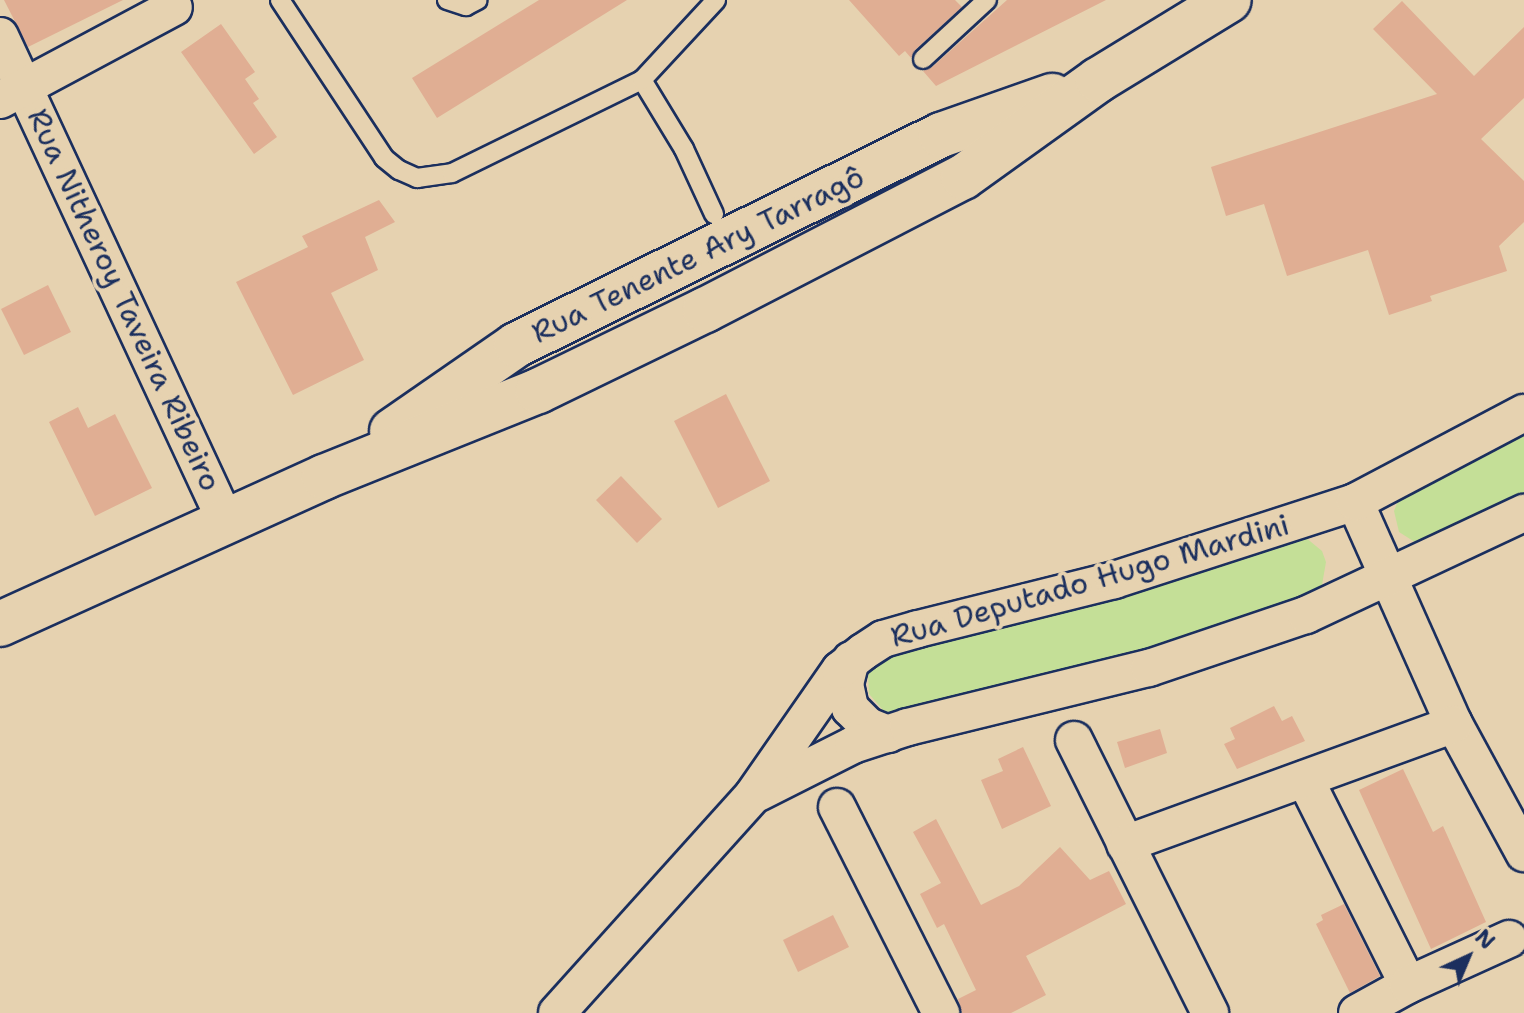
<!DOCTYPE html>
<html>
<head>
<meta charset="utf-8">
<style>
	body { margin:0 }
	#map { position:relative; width:1524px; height:1013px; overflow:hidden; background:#e6d2b0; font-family:"Shantell Sans",sans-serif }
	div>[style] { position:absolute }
	.green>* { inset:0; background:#c4df97 }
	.building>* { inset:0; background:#e0ae93 }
	.roads { filter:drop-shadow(2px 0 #1b2f5e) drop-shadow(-2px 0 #1b2f5e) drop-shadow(0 2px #1b2f5e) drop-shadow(0 -2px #1b2f5e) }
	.lane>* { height:18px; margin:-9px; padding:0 9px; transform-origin:9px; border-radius:9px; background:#e6d2b0 }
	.street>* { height:36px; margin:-18px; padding:0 18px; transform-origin:18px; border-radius:18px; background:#e6d2b0 }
	.secondary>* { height:44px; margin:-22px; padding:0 22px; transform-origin:22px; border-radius:22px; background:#e6d2b0 }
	span { translate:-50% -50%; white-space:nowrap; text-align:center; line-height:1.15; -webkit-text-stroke:8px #e6d2b0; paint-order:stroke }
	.street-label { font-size:30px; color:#1b2f5e }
	.north { position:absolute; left:1428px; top:917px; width:80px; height:80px; -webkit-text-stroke:6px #e6d2b0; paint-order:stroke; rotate:44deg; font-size:22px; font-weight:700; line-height:32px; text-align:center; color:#1b2f5e }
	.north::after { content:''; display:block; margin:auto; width:28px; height:36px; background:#1b2f5e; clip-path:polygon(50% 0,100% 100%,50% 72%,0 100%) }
</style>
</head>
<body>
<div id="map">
	<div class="green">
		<div style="clip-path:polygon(1524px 432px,1524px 503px,1418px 544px,1399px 532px,1394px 511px,1401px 493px)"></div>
		<div style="clip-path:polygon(1305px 537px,1322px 551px,1326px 562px,1322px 585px,1314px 594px,1153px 652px,893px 714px,883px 710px,869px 694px,868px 671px,875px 660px)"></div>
	</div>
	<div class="building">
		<div style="clip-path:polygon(4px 0,123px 0,28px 47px)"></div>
		<div style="clip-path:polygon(539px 0,627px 0,437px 118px,412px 78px)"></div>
		<div style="clip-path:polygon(849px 0,955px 0,962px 7px,915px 50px,911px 58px,905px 51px,899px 56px)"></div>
		<div style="clip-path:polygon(1007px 0,1106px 0,936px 86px,923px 71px,931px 68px)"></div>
		<div style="clip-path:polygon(1402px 1px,1474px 76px,1524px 27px,1524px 98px,1481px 139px,1524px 181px,1524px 222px,1499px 246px,1507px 271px,1430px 296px,1432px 301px,1389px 315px,1368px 250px,1287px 276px,1264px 204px,1226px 216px,1211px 167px,1437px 94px,1373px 29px)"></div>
		<div style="clip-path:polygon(221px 24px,255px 72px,245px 79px,259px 99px,253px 103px,277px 137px,254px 154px,181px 52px)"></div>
		<div style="clip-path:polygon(379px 200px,395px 222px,365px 237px,378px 270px,331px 293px,364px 360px,293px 395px,236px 282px,308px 247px,302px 236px)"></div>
		<div style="clip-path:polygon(48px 285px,71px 332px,24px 355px,1px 309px)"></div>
		<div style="clip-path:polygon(726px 394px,770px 481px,718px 508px,674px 421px)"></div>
		<div style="clip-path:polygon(78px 407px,88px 428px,115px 414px,152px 488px,95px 516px,49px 422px)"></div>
		<div style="clip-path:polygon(621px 476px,662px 519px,637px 543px,596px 500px)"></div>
		<div style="clip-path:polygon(1274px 706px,1282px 721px,1292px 716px,1305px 741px,1237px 769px,1224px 744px,1235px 739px,1230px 728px)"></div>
		<div style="clip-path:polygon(1160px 729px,1167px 753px,1125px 768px,1117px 742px)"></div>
		<div style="clip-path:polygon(1023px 747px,1051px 806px,1002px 829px,981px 780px,1003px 771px,998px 759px)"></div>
		<div style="clip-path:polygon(1403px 769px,1433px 832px,1443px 826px,1486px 922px,1431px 949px,1359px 790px)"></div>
		<div style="clip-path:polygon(936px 819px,981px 905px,1019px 886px,1060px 847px,1090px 880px,1109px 871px,1126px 904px,1026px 956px,1046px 995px,1011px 1013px,962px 1013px,958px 999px,976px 990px,944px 924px,937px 928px,920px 894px,941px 883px,913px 832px)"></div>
		<div style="clip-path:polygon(1344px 904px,1380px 976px,1350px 993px,1316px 924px,1323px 920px,1321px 915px)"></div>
		<div style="clip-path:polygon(833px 915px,849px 947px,798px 972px,783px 940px)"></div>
	</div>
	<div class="roads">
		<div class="lane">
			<div style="left:280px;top:0;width:189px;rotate:56.6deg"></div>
			<div style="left:384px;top:158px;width:19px;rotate:39deg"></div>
			<div style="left:399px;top:170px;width:20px;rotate:24deg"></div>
			<div style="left:417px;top:178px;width:35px;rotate:-8deg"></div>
			<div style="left:452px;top:173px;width:212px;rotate:-26.1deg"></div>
			<div style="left:447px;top:0;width:20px;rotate:18deg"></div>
			<div style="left:466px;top:6px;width:13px;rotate:-27deg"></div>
			<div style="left:923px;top:59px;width:87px;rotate:-42.7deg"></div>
			<div style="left:714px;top:214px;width:72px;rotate:-114.8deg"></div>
			<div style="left:684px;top:149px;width:81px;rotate:-121.3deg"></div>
			<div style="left:642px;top:80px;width:109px;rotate:-47.2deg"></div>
		</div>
		<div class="street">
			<div style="left:0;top:36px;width:536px;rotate:65.06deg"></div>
			<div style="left:0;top:100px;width:197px;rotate:-28.1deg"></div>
			<div style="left:1355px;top:502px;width:243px;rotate:66deg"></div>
			<div style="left:1454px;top:724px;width:147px;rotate:61.5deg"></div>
			<div style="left:851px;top:660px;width:25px;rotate:104deg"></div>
			<div style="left:845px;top:684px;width:25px;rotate:78deg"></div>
			<div style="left:850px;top:708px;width:25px;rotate:45deg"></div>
			<div style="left:868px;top:726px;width:22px;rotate:22deg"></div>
			<div style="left:1074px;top:740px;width:305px;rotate:63.5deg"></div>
			<div style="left:1305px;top:779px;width:230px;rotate:63.4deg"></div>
			<div style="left:758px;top:793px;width:106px;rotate:-26.8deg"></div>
			<div style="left:853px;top:745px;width:58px;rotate:-18.1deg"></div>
			<div style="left:908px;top:727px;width:248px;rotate:-13.8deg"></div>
			<div style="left:1149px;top:668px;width:166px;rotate:-18.7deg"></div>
			<div style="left:1306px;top:615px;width:241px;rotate:-25.1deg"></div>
			<div style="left:837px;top:807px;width:231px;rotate:63.2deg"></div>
			<div style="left:1125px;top:844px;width:350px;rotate:-20deg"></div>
			<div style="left:557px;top:1013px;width:293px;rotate:-48deg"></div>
			<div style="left:753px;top:795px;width:152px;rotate:-55.2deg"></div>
			<div style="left:840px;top:670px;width:29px;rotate:-38deg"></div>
			<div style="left:863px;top:652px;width:24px;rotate:-33deg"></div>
			<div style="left:883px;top:639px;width:36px;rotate:-16deg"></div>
			<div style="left:918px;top:629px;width:202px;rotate:-14deg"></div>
			<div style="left:1114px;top:580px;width:253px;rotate:-17.9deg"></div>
			<div style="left:1355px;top:502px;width:191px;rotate:-27.8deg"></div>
			<div style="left:1357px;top:1013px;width:58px;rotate:-28.8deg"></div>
			<div style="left:1408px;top:985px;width:111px;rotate:-24.5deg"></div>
		</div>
		<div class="secondary">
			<div style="left:392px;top:431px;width:151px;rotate:-34.7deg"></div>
			<div style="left:516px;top:345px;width:474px;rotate:-26.3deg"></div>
			<div style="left:941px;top:135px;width:118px;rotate:-19.4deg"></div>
			<div style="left:0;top:624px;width:356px;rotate:-24.4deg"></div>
			<div style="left:324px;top:477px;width:231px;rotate:-21.9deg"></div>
			<div style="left:538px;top:391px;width:186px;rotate:-25.9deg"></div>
			<div style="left:705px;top:310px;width:290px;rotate:-27.3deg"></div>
			<div style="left:963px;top:177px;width:166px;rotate:-35.7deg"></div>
			<div style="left:1098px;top:80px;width:153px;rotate:-31.4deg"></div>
		</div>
	</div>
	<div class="street-label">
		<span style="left:698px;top:255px;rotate:-26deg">Rua Tenente Ary Tarragô</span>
		<span style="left:124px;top:300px;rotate:65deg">Rua Nitheroy Taveira Ribeiro</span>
		<span style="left:1090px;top:581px;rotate:-16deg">Rua Deputado Hugo Mardini</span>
	</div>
	<div class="north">N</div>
</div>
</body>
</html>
